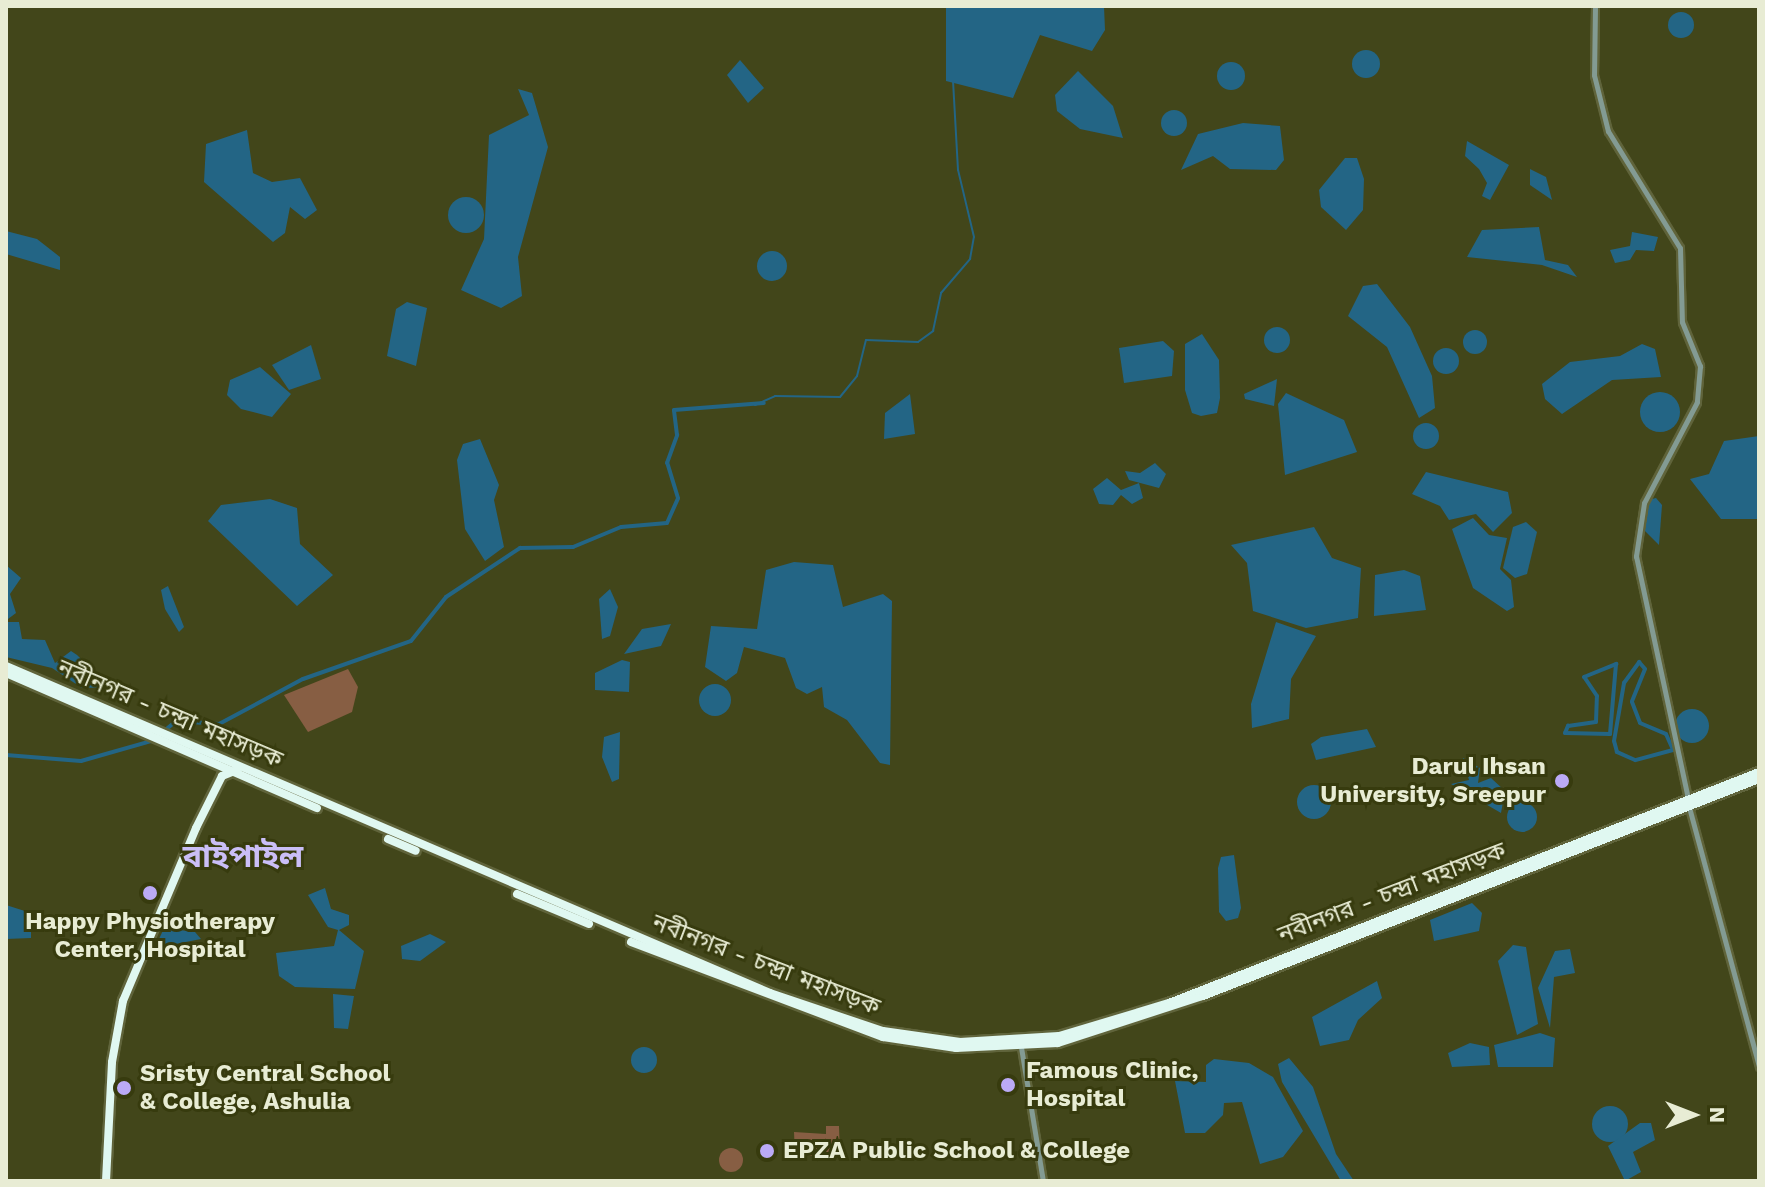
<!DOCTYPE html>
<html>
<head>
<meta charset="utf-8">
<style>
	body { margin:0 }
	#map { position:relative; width:1765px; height:1187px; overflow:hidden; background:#42461a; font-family:"Work Sans","Noto Sans Bengali",sans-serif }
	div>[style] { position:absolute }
	.green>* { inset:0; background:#875e43 }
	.round { border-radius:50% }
	.water>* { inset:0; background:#236585 }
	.stream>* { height:2px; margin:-1px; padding:0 1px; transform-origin:1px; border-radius:1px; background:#236585 }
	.canal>* { height:4px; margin:-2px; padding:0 2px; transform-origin:2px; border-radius:2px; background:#236585 }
	.roads { filter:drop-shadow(2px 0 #60643b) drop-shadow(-2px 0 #60643b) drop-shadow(0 2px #60643b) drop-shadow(0 -2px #60643b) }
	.tertiary>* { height:5px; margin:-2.5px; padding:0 2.5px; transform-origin:2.5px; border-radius:2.5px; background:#839b93 }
	.trunk>* { height:8px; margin:-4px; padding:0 4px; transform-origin:4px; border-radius:4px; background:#e0f8f1 }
	.dots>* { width:22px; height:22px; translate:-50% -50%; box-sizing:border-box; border:4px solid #373b0e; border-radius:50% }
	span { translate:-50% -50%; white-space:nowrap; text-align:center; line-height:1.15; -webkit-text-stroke:6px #373b0e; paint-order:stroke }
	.street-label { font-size:24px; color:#e8ecd4 }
	.poi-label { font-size:24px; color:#e8ecd4; font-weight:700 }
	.right { translate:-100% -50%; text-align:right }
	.left { translate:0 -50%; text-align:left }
	.district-label { font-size:32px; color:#cabef7; font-weight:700 }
	.frame { position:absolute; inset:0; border:8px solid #e8ecd4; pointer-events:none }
	.north { position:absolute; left:1653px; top:1075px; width:80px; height:80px; -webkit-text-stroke:6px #373b0e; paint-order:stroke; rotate:90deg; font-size:22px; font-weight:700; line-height:32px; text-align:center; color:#e8ecd4 }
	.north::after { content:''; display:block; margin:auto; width:28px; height:36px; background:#e8ecd4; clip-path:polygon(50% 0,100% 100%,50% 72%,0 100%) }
</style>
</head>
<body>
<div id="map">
	<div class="green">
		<div style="clip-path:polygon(348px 669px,358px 687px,352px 712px,308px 732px,284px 695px)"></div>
		<div style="clip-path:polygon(826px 1126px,839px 1126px,840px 1155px,795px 1156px,794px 1132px,826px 1134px)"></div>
		<div class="round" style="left:719px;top:1148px;width:24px;height:24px"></div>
	</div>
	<div class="water">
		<div style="clip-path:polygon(946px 6px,1104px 6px,1105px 30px,1092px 51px,1040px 35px,1013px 98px,946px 81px)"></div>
		<div class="round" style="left:1668px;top:12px;width:26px;height:26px"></div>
		<div class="round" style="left:1352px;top:50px;width:28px;height:28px"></div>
		<div style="clip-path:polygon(740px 60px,764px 88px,748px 103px,727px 75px)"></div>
		<div class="round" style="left:1217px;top:62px;width:28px;height:28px"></div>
		<div style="clip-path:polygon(1078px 71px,1113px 106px,1123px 138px,1080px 129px,1057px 111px,1055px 95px)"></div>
		<div style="clip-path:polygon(518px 89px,532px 93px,548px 147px,518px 257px,522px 296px,501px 308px,461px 290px,484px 239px,489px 135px,529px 115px)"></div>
		<div class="round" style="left:1161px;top:110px;width:26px;height:26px"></div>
		<div style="clip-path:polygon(1243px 123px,1280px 126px,1284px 160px,1276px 170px,1230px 169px,1213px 156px,1181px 170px,1198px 134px)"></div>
		<div style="clip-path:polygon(247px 130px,253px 173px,272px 182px,300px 178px,317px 210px,305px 219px,290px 207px,285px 233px,273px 242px,204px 182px,206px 144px)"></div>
		<div style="clip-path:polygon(1467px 141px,1509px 165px,1490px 200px,1482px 196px,1487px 183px,1479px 169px,1465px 156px)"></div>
		<div style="clip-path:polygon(1345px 158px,1357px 158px,1364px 179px,1363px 210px,1346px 230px,1321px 207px,1319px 190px)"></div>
		<div style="clip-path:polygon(1530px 169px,1546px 177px,1552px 200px,1530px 185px)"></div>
		<div class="round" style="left:448px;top:197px;width:36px;height:36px"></div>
		<div style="clip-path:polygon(1539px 227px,1545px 260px,1568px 265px,1577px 277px,1542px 265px,1467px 257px,1482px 230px)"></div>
		<div style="clip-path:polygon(6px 231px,37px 239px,60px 257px,60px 270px,6px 254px)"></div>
		<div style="clip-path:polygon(1632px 232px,1658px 237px,1654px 251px,1636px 250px,1630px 260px,1615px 263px,1610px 250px,1630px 246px)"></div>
		<div class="round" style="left:757px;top:251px;width:30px;height:30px"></div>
		<div style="clip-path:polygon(1377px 284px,1410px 327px,1432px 376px,1435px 408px,1419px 418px,1387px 347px,1348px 316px,1363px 286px)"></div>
		<div style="clip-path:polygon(407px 302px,427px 308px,416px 366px,387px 356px,396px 309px)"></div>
		<div class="round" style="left:1264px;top:327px;width:26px;height:26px"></div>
		<div class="round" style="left:1463px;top:330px;width:24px;height:24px"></div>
		<div style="clip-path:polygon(1202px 334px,1219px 360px,1220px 398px,1217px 413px,1201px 416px,1192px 413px,1185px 390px,1185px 344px)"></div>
		<div style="clip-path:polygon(1163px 341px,1174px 351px,1172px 376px,1124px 383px,1119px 348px)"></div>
		<div style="clip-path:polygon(1642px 344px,1655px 349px,1661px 377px,1612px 380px,1562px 414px,1545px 399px,1542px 384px,1570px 362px,1620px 356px)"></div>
		<div style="clip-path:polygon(311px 345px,321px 379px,289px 390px,272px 365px)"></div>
		<div class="round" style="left:1433px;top:348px;width:26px;height:26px"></div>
		<div style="clip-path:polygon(260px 367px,291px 394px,272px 417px,241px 409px,227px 395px,230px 380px)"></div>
		<div style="clip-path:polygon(1277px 379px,1274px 406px,1245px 399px,1244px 394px)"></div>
		<div class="round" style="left:1640px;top:392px;width:40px;height:40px"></div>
		<div style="clip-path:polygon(1286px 393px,1344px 420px,1357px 452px,1285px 475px,1278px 404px)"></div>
		<div style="clip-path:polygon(910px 394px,915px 434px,884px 439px,885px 413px)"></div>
		<div class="round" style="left:1413px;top:423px;width:26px;height:26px"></div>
		<div style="clip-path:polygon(1759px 436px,1759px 519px,1721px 519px,1690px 479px,1709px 474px,1724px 441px)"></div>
		<div style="clip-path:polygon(480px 439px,499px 485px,494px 500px,504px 547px,485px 561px,465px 529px,457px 460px,463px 444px)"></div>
		<div style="clip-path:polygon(1155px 463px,1166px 474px,1159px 488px,1129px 480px,1125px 471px,1140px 473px)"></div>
		<div style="clip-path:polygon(1426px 472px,1508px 492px,1512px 513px,1493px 532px,1476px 514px,1449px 520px,1440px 506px,1412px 494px)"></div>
		<div style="clip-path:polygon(1107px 478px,1121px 490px,1139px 483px,1143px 498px,1132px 504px,1121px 495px,1113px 505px,1099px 504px,1093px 489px)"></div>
		<div style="clip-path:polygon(1656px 498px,1662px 505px,1659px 545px,1643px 529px,1648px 500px)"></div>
		<div style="clip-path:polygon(270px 499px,297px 508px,300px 544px,333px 575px,297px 606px,208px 521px,221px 505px)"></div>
		<div style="clip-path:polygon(1473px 518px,1489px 535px,1507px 538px,1500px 569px,1511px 580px,1514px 607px,1507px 611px,1473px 588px,1452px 529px)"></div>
		<div style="clip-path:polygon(1526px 522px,1537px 532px,1527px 574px,1515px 578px,1503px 568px,1513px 527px)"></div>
		<div style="clip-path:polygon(1314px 527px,1332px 558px,1361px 568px,1358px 618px,1306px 628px,1253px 611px,1247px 563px,1231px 545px)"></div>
		<div style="clip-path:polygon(794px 562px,833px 565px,843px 607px,883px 594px,892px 601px,890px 765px,880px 763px,847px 720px,824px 707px,822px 687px,807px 694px,796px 688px,785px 658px,744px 647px,737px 673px,726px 681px,705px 667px,711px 626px,757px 629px,766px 570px)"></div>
		<div style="clip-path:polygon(6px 565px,21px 578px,10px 594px,16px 613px,8px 619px)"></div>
		<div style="clip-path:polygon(1404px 570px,1420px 576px,1426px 610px,1374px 616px,1375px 575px)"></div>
		<div style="clip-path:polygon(168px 586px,184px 627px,179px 632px,165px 609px,161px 590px)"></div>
		<div style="clip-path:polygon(610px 589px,618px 607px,610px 636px,602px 639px,599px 599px)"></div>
		<div style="clip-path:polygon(6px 622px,19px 622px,22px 639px,45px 640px,55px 663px,71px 651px,77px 655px,110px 687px,82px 688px,52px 668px,6px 657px)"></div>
		<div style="clip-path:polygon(1276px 622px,1316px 636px,1291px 679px,1289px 719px,1252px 728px,1251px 704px)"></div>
		<div style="clip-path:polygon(671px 624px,661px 646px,624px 654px,642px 629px)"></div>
		<div style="clip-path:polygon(622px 660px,630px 662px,629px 692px,595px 690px,595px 673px)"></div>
		<div class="round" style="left:699px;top:684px;width:32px;height:32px"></div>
		<div class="round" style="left:1675px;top:709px;width:34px;height:34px"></div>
		<div style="clip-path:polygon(1367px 729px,1376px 747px,1316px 760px,1311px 744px,1321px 737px)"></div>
		<div style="clip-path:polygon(620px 732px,619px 779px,612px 782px,602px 757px,604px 737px)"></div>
		<div style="clip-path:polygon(1463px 758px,1480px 768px,1478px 783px,1491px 778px,1505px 791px,1501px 813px,1451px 784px,1469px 780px)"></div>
		<div class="round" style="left:1297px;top:785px;width:34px;height:34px"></div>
		<div class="round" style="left:1507px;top:802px;width:30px;height:30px"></div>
		<div style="clip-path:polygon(1234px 855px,1241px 908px,1238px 918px,1226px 921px,1219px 912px,1218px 868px,1221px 857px)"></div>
		<div style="clip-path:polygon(325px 888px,331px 909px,349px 915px,349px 925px,339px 930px,364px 951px,355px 989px,295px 987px,279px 976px,276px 953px,334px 946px,338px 930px,328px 927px,308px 895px)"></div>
		<div style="clip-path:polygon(1472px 903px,1482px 913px,1479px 931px,1434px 941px,1430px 920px)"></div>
		<div style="clip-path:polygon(6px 905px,31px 913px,31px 938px,6px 939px)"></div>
		<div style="clip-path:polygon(164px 928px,195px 932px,201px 939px,155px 948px)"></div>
		<div style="clip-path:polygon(430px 934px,446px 942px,420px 961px,402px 959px,401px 946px)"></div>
		<div style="clip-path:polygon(1513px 945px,1526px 947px,1538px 1024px,1517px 1035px,1498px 961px)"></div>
		<div style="clip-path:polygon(1570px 949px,1575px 973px,1554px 977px,1550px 1028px,1538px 988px,1555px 951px)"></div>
		<div style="clip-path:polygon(1377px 981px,1382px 998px,1358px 1020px,1349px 1040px,1320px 1046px,1312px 1017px)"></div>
		<div style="clip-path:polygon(333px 994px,354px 996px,348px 1029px,334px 1028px)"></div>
		<div style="clip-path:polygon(1540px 1033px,1555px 1038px,1553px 1067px,1498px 1067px,1494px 1045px)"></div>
		<div style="clip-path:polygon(1470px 1043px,1489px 1047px,1490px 1065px,1452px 1067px,1448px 1053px)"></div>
		<div class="round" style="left:631px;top:1047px;width:26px;height:26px"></div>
		<div style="clip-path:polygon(1289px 1058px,1313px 1087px,1336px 1154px,1354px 1181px,1341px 1181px,1282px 1082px,1278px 1064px)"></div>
		<div style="clip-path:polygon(1214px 1059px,1249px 1063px,1273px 1077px,1303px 1131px,1283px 1157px,1260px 1164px,1242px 1102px,1224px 1103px,1223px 1115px,1205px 1133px,1185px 1133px,1175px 1081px,1206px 1082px,1206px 1065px)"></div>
		<div class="round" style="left:1592px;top:1106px;width:36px;height:36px"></div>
		<div style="clip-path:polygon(1640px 1123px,1651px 1123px,1655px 1140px,1633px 1152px,1641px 1172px,1625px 1181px,1608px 1146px)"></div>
	</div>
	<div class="stream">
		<div style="left:755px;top:405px;width:22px;rotate:-24deg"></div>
		<div style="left:775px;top:396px;width:65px;rotate:0.9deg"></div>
		<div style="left:840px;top:397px;width:27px;rotate:-51deg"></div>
		<div style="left:857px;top:376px;width:37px;rotate:-76deg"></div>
		<div style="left:866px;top:340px;width:52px;rotate:2.2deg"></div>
		<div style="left:918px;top:342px;width:19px;rotate:-36deg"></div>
		<div style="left:933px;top:331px;width:39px;rotate:-78deg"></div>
		<div style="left:941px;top:293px;width:45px;rotate:-49.5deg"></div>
		<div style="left:970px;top:259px;width:22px;rotate:-80deg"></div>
		<div style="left:974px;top:237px;width:69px;rotate:-103.4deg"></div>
		<div style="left:958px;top:170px;width:89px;rotate:-93.2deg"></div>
	</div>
	<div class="canal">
		<div style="left:1639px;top:662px;width:9px;rotate:49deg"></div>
		<div style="left:1645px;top:669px;width:35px;rotate:112deg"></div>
		<div style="left:1632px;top:702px;width:22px;rotate:69deg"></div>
		<div style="left:1640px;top:723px;width:28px;rotate:23deg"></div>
		<div style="left:1666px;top:734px;width:17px;rotate:66deg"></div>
		<div style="left:1673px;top:750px;width:39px;rotate:165deg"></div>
		<div style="left:1635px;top:760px;width:20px;rotate:-156deg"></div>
		<div style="left:1617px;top:752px;width:11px;rotate:-105deg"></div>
		<div style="left:1614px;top:741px;width:59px;rotate:-80.2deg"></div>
		<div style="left:1624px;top:683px;width:26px;rotate:-54deg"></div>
		<div style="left:1616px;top:664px;width:70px;rotate:94.9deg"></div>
		<div style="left:1610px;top:734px;width:45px;rotate:-178.7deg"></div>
		<div style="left:1565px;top:733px;width:8px;rotate:-67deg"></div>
		<div style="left:1568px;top:726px;width:28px;rotate:-8deg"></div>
		<div style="left:1596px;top:722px;width:26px;rotate:-88deg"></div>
		<div style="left:1597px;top:696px;width:23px;rotate:-124deg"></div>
		<div style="left:1584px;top:677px;width:35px;rotate:-22deg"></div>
		<div style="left:163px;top:732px;width:17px;rotate:-40deg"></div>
		<div style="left:176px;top:721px;width:43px;rotate:4deg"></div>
		<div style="left:219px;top:724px;width:95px;rotate:-28.2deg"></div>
		<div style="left:303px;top:679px;width:114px;rotate:-19.4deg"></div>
		<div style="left:411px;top:641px;width:56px;rotate:-51.5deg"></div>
		<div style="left:446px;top:597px;width:89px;rotate:-33.5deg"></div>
		<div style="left:520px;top:548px;width:53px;rotate:-1.1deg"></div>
		<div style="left:573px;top:547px;width:52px;rotate:-22.6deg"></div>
		<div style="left:621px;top:527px;width:46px;rotate:-5deg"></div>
		<div style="left:667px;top:523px;width:27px;rotate:-66deg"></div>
		<div style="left:678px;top:498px;width:37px;rotate:-107deg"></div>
		<div style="left:667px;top:463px;width:30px;rotate:-70deg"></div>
		<div style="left:677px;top:435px;width:25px;rotate:-97deg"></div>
		<div style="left:674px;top:410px;width:90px;rotate:-4.4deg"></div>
		<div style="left:6px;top:755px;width:75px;rotate:4.6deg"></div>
		<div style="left:81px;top:761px;width:80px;rotate:-15.9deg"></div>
	</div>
	<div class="roads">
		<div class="tertiary">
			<div style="left:1595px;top:6px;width:69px;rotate:90.8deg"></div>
			<div style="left:1594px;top:75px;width:58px;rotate:76deg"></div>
			<div style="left:1608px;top:131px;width:137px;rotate:58.4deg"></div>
			<div style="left:1680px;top:248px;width:74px;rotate:88.5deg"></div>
			<div style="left:1682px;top:322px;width:48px;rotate:67.8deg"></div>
			<div style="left:1700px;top:366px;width:36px;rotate:95deg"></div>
			<div style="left:1697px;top:402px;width:114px;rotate:117.7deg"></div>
			<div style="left:1644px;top:503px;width:54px;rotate:98.6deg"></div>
			<div style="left:1636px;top:556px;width:249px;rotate:77.9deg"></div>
			<div style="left:1689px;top:807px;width:269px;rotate:74.9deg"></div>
			<div style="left:1021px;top:1047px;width:136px;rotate:80.7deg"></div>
		</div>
		<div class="trunk">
			<div style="left:6px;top:666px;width:831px;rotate:23.17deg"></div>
			<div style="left:770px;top:993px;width:119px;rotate:18.6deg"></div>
			<div style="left:883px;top:1031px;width:78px;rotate:8.1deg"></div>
			<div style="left:960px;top:1042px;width:99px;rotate:-3.5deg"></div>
			<div style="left:1059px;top:1036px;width:115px;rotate:-16.7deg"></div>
			<div style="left:1169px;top:1003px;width:634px;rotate:-21.38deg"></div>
			<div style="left:6px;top:673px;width:339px;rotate:23.5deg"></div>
			<div style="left:388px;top:839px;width:30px;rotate:23deg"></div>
			<div style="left:517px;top:894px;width:78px;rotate:22.6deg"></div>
			<div style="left:631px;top:942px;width:269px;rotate:20.7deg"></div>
			<div style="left:883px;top:1037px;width:74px;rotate:8.6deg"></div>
			<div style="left:956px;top:1048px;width:102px;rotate:-2.8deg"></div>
			<div style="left:1058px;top:1043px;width:152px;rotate:-18deg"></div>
			<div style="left:1203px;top:996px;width:597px;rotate:-21.32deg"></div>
			<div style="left:106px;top:1181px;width:119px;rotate:-87.1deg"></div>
			<div style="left:112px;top:1062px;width:62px;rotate:-79.8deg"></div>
			<div style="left:123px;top:1001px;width:188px;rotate:-67.1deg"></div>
			<div style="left:196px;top:828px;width:58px;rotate:-63.4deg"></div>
			<div style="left:222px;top:776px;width:16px;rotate:-22deg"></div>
		</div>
	</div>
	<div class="dots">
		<div style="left:1562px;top:781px;background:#bbaaf6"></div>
		<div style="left:150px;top:893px;background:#bbaaf6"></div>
		<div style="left:1008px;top:1085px;background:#bbaaf6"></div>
		<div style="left:124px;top:1088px;background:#bbaaf6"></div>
		<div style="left:767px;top:1151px;background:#bbaaf6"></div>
	</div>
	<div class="street-label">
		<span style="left:170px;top:714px;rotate:23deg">নবীনগর - চন্দ্রা মহাসড়ক</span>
		<span style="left:1392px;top:893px;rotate:-21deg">নবীনগর - চন্দ্রা মহাসড়ক</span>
		<span style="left:766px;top:965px;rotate:21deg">নবীনগর - চন্দ্রা মহাসড়ক</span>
	</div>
	<div class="poi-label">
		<span class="right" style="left:1546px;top:781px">Darul Ihsan<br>University, Sreepur</span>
		<span style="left:150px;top:936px">Happy Physiotherapy<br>Center, Hospital</span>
		<span class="left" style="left:1026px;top:1085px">Famous Clinic,<br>Hospital</span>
		<span class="left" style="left:140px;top:1088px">Sristy Central School<br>&amp; College, Ashulia</span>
		<span class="left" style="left:783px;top:1151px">EPZA Public School &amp; College</span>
	</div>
	<div class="district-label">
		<span style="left:243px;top:856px">বাইপাইল</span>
	</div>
	<div class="frame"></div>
	<div class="north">N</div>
</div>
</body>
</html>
